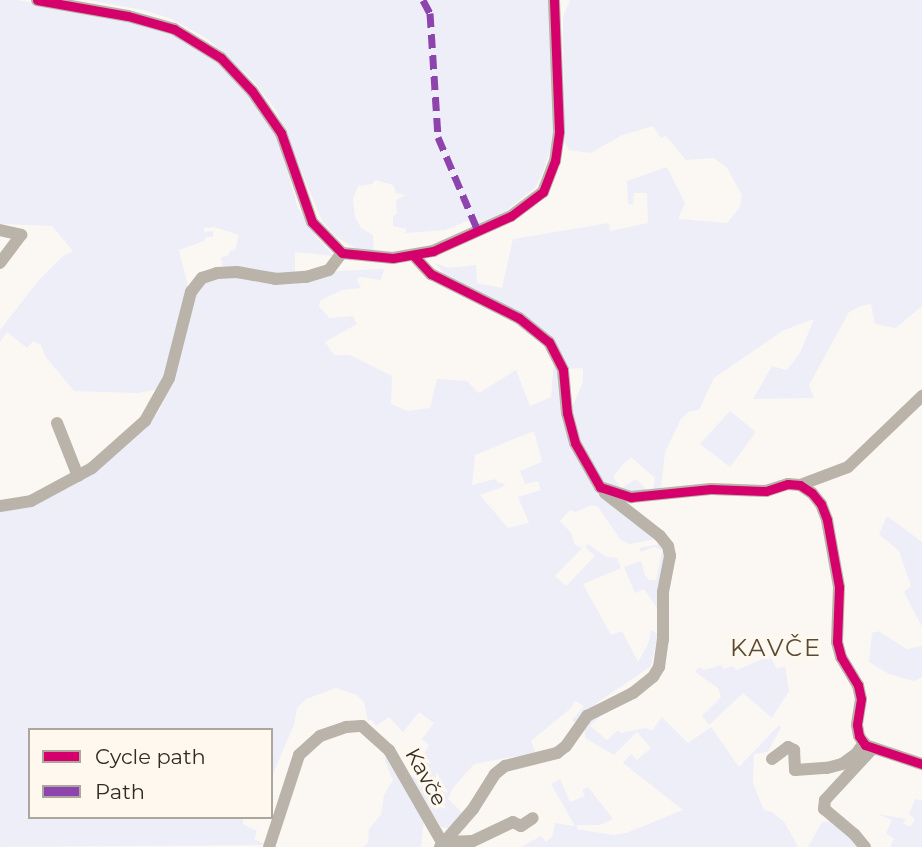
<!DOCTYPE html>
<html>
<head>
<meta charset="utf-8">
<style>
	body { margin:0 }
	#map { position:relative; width:922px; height:847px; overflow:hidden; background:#fbf7f2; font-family:Montserrat,sans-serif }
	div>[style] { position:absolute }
	.green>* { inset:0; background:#eeeef9 }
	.minor>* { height:12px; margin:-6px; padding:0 6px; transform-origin:6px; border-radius:6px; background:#bab3aa }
	.quiet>* { height:7px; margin-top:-3.5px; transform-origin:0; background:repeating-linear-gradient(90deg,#8e44ad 0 14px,transparent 0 21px) }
	.cycleway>* { height:9px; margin:-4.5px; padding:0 4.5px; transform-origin:4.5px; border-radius:4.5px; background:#d6006c }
	span { translate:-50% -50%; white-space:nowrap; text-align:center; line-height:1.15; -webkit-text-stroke:6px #fff8ee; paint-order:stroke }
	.street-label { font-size:21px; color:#322c22 }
	.quarter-label { font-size:24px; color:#584a34; letter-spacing:2px }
	.legend { position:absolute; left:28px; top:728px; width:245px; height:91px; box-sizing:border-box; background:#fff8ee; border:2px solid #ada69c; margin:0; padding:9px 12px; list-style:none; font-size:21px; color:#322c22 }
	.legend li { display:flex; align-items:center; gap:14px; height:35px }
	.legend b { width:35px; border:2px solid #ada69c }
</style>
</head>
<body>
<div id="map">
	<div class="green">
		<div style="clip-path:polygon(0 0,17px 0,107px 16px,173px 33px,197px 47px,223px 67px,250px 94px,279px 141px,298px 208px,317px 238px,334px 256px,295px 252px,295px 273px,284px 274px,222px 266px,221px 257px,228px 256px,230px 251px,235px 250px,239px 235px,214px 227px,204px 228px,204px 232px,213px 231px,213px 237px,206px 237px,204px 241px,179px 250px,189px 290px,159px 389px,138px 393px,74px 391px,45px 356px,41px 345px,33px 341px,27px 348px,7px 332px,0 342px,0 330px,39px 280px,63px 256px,73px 251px,52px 226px,0 224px)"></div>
		<div style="clip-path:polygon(89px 0,549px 0,554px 138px,542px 175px,535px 188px,502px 214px,476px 224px,467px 221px,445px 230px,406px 233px,406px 229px,393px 226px,393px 216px,397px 213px,396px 200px,406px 195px,396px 193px,393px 185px,375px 180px,372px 184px,358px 186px,353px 199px,355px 217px,361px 228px,373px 235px,374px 252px,356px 249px,335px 236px,322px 221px,277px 112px,255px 83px,229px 58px,206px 38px,169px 18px,143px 10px)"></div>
		<div style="clip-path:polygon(570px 0,922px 0,922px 306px,896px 328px,875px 324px,871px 304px,860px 306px,849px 312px,809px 385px,814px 398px,753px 399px,772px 366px,787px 370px,800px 353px,814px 319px,784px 330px,714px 378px,699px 410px,690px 411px,681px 419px,665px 452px,661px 489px,657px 491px,653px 487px,655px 478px,631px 457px,623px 464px,613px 477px,621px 488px,636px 479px,649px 492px,638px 496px,603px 483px,585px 451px,575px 427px,572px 407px,583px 382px,583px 368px,569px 369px,550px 337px,531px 320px,448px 279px,435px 263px,449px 268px,476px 265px,477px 283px,502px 288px,513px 239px,609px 223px,610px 231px,648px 223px,647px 193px,634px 193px,633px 205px,628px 204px,627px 181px,667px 167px,685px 203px,678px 219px,727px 223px,740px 207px,742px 195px,727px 168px,714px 158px,686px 160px,666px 136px,661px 138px,653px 126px,620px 136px,591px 153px,569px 150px,564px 142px,563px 32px,563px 17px)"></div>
		<div style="clip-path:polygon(evenodd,384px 269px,381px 280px,360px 277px,357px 280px,361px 288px,342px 290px,321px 300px,319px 306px,329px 318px,353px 316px,357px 324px,325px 342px,334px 355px,350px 355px,392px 376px,391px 404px,407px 411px,430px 408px,437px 379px,467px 381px,479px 393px,516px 370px,530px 406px,551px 397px,554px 361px,587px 472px,657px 539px,629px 544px,620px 539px,598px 507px,592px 505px,576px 512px,570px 510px,560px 521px,571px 533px,575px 545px,582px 548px,555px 576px,566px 586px,595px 556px,585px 547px,588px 544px,606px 557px,617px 558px,621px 568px,583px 584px,611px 635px,622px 631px,638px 662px,648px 644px,651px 630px,658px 634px,651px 666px,597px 703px,577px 724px,572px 720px,584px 706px,575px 701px,570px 709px,531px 741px,538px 759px,528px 761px,517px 756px,474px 764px,453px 788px,448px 799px,469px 819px,453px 829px,441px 827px,411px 778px,429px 745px,422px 739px,434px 723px,419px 712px,403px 732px,389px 717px,376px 726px,371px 719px,368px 721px,364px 702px,357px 695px,336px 688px,306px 699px,297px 708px,294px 725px,271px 778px,271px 730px,30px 730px,30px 817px,243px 817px,243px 824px,257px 831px,254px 839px,268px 845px,0 847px,0 509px,94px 472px,149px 425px,159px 411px,173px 378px,195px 296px,203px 283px,216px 276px,384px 269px,534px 431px,542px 462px,520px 471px,525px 484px,538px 481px,541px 490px,518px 497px,529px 523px,508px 528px,480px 495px,505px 486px,503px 483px,498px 483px,495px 479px,472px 485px,475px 455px,534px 431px)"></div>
		<div style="clip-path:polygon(730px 411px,756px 432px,730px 467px,700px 444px)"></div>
		<div style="clip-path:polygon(887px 516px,922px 542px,922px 627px,904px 592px,911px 586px,899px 551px,879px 534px)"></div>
		<div style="clip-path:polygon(661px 544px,665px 553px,658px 609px,644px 589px,635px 593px,624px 567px,641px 561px,645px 575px,649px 580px,656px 580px,662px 550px,654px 547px,641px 552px,639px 548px)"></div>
		<div style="clip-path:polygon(878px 631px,907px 649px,922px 646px,922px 677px,914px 681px,889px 674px,869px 662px,872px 633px)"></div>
		<div style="clip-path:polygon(770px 656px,777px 669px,785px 666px,789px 691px,772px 718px,743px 693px,709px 725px,702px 716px,721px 697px,718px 688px,695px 672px,699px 667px,704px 670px,721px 665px,723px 669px,733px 666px,736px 670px)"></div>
		<div style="clip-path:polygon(636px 683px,590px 726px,607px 740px,618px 730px,621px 733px,646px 728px,652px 731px,662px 717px,688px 743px,711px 727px,739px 767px,779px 725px,781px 727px,768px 752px,754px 754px,753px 783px,764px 810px,772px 812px,785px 823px,798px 847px,521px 847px,541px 836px,546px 842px,552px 837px,555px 823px,575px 826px,551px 784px,560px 779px,570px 802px,585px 796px,582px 790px,588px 787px,613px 819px,600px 825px,577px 825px,577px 829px,613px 835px,626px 833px,683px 810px,623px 763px,631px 754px,637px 760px,651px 748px,637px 732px,614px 755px,585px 738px,585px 731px,581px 730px,608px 701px)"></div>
		<div style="clip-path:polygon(385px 752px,427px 817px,423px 826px,421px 847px,364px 847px,368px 842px,369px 829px,381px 815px,384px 795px,393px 780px,385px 761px)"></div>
		<div style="clip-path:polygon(915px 799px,922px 801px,922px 847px,890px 847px,894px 839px,886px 833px,892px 820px,877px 814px,906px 819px,903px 823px,910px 827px,915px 819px,909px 814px)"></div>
		<div style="clip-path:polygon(834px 821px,859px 847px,808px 847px,822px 822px)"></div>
	</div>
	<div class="minor">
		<div style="left:37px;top:0;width:92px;rotate:10deg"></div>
		<div style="left:128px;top:16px;width:48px;rotate:15.8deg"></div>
		<div style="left:174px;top:29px;width:55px;rotate:31.7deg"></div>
		<div style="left:221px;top:58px;width:45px;rotate:46.8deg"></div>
		<div style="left:252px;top:91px;width:51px;rotate:55.4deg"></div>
		<div style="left:281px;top:133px;width:94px;rotate:70.8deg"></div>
		<div style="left:312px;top:222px;width:43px;rotate:45.9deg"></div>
		<div style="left:342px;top:253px;width:51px;rotate:5.6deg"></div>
		<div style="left:393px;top:258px;width:41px;rotate:-9.9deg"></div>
		<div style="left:433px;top:251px;width:85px;rotate:-24.2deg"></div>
		<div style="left:511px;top:216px;width:40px;rotate:-37deg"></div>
		<div style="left:543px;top:192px;width:33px;rotate:-69deg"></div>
		<div style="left:555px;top:161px;width:30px;rotate:-82deg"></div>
		<div style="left:559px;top:131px;width:131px;rotate:-92.2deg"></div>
		<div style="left:0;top:230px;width:22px;rotate:13deg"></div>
		<div style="left:21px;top:235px;width:35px;rotate:127deg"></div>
		<div style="left:414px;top:256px;width:25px;rotate:47deg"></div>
		<div style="left:431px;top:274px;width:98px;rotate:26.6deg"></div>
		<div style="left:519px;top:318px;width:38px;rotate:39deg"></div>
		<div style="left:549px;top:342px;width:31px;rotate:63deg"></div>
		<div style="left:563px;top:370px;width:43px;rotate:84.7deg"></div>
		<div style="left:567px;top:413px;width:31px;rotate:75deg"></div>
		<div style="left:575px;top:443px;width:51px;rotate:60.4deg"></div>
		<div style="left:600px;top:487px;width:33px;rotate:18deg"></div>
		<div style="left:631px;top:497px;width:80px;rotate:-5.7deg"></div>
		<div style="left:711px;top:489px;width:55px;rotate:2.1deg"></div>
		<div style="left:766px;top:491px;width:23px;rotate:-18deg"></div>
		<div style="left:788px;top:484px;width:12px;rotate:5deg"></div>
		<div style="left:800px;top:485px;width:14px;rotate:34deg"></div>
		<div style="left:812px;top:493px;width:14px;rotate:51deg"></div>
		<div style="left:821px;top:504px;width:17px;rotate:69deg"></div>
		<div style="left:827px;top:520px;width:68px;rotate:79.8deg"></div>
		<div style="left:839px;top:587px;width:55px;rotate:92.1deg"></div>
		<div style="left:837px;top:642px;width:16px;rotate:75deg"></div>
		<div style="left:841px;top:657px;width:33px;rotate:59deg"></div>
		<div style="left:858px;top:685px;width:14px;rotate:78deg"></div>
		<div style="left:861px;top:699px;width:26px;rotate:99deg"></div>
		<div style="left:857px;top:725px;width:11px;rotate:80deg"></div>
		<div style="left:859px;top:736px;width:11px;rotate:56deg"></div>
		<div style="left:865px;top:745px;width:60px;rotate:18.4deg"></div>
		<div style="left:57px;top:423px;width:57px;rotate:68.4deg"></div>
		<div style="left:800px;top:485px;width:51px;rotate:-20.6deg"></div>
		<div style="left:848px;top:467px;width:103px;rotate:-43.8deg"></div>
		<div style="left:0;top:506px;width:31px;rotate:-9deg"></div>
		<div style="left:31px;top:501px;width:69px;rotate:-28.4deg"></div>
		<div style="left:92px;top:468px;width:71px;rotate:-41.6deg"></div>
		<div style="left:145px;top:421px;width:49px;rotate:-60.8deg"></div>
		<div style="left:169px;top:378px;width:89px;rotate:-75.7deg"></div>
		<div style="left:191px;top:292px;width:18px;rotate:-52deg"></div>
		<div style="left:202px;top:278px;width:16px;rotate:-18deg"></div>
		<div style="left:217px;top:273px;width:20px;rotate:-3deg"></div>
		<div style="left:237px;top:272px;width:39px;rotate:10deg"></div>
		<div style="left:275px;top:279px;width:31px;rotate:-4deg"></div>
		<div style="left:306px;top:277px;width:24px;rotate:-17deg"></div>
		<div style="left:329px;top:270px;width:21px;rotate:-53deg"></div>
		<div style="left:772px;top:759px;width:20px;rotate:-37deg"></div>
		<div style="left:788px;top:747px;width:7px;rotate:27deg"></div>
		<div style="left:794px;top:750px;width:20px;rotate:87deg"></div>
		<div style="left:795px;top:770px;width:32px;rotate:-4deg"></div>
		<div style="left:827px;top:768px;width:16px;rotate:-15deg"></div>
		<div style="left:842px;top:764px;width:17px;rotate:-36deg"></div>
		<div style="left:856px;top:754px;width:14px;rotate:-54deg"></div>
		<div style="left:269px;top:847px;width:97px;rotate:-71.9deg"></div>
		<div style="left:299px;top:755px;width:28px;rotate:-42deg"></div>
		<div style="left:320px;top:736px;width:28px;rotate:-19deg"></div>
		<div style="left:346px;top:727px;width:16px;rotate:-4deg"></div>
		<div style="left:362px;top:726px;width:36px;rotate:42deg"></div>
		<div style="left:389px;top:750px;width:106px;rotate:60.1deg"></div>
		<div style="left:442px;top:842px;width:31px;rotate:-2deg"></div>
		<div style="left:473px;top:841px;width:44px;rotate:-25.4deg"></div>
		<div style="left:513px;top:822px;width:9px;rotate:27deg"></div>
		<div style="left:521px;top:826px;width:14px;rotate:-34deg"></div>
		<div style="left:440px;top:847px;width:50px;rotate:-49deg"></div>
		<div style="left:473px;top:809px;width:41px;rotate:-57.8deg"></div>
		<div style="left:495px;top:774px;width:13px;rotate:-39deg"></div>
		<div style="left:505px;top:766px;width:54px;rotate:-14deg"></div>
		<div style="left:557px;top:753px;width:11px;rotate:-38deg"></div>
		<div style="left:566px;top:746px;width:37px;rotate:-55deg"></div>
		<div style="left:587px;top:716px;width:51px;rotate:-26.6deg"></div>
		<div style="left:633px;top:693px;width:26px;rotate:-39deg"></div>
		<div style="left:653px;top:677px;width:12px;rotate:-59deg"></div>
		<div style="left:659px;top:667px;width:27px;rotate:-82deg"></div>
		<div style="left:663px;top:640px;width:48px;rotate:-90deg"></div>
		<div style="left:663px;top:592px;width:37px;rotate:-79deg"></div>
		<div style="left:670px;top:556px;width:10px;rotate:-101deg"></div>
		<div style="left:668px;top:546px;width:13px;rotate:-129deg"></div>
		<div style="left:660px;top:536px;width:70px;rotate:-142deg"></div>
		<div style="left:865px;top:847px;width:17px;rotate:-130deg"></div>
		<div style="left:854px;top:834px;width:39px;rotate:-140deg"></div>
		<div style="left:824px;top:809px;width:9px;rotate:-84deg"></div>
		<div style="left:825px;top:800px;width:71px;rotate:-47.3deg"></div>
	</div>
	<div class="quiet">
		<div style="left:423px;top:0;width:15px;rotate:62deg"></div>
		<div style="left:430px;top:13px;width:124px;rotate:86.3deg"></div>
		<div style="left:438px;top:137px;width:102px;rotate:66.9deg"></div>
	</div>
	<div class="cycleway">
		<div style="left:37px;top:0;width:92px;rotate:10deg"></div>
		<div style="left:128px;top:16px;width:48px;rotate:15.8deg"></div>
		<div style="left:174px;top:29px;width:55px;rotate:31.7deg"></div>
		<div style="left:221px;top:58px;width:45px;rotate:46.8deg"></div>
		<div style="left:252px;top:91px;width:51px;rotate:55.4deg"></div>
		<div style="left:281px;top:133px;width:94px;rotate:70.8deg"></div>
		<div style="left:312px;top:222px;width:43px;rotate:45.9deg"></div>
		<div style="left:342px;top:253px;width:51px;rotate:5.6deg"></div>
		<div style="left:393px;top:258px;width:41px;rotate:-9.9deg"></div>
		<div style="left:433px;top:251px;width:85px;rotate:-24.2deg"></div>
		<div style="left:511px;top:216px;width:40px;rotate:-37deg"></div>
		<div style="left:543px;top:192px;width:33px;rotate:-69deg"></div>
		<div style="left:555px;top:161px;width:30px;rotate:-82deg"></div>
		<div style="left:559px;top:131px;width:131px;rotate:-92.2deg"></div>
		<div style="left:414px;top:256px;width:25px;rotate:47deg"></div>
		<div style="left:431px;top:274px;width:98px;rotate:26.6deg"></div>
		<div style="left:519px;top:318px;width:38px;rotate:39deg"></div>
		<div style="left:549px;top:342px;width:31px;rotate:63deg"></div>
		<div style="left:563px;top:370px;width:43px;rotate:84.7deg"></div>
		<div style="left:567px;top:413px;width:31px;rotate:75deg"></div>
		<div style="left:575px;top:443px;width:51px;rotate:60.4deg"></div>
		<div style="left:600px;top:487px;width:33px;rotate:18deg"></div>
		<div style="left:631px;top:497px;width:80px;rotate:-5.7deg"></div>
		<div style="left:711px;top:489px;width:55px;rotate:2.1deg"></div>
		<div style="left:766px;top:491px;width:23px;rotate:-18deg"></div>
		<div style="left:788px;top:484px;width:12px;rotate:5deg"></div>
		<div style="left:800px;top:485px;width:14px;rotate:34deg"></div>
		<div style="left:812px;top:493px;width:14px;rotate:51deg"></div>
		<div style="left:821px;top:504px;width:17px;rotate:69deg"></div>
		<div style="left:827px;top:520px;width:68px;rotate:79.8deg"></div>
		<div style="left:839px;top:587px;width:55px;rotate:92.1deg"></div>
		<div style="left:837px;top:642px;width:16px;rotate:75deg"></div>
		<div style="left:841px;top:657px;width:33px;rotate:59deg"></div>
		<div style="left:858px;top:685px;width:14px;rotate:78deg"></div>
		<div style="left:861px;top:699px;width:26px;rotate:99deg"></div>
		<div style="left:857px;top:725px;width:11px;rotate:80deg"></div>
		<div style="left:859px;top:736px;width:11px;rotate:56deg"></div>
		<div style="left:865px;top:745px;width:60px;rotate:18.4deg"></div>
	</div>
	<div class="street-label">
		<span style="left:426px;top:777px;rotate:61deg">Kavče</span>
	</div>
	<div class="quarter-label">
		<span style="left:776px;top:648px">KAVČE</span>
	</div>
	<ul class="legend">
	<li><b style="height:9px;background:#d6006c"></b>Cycle path</li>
	<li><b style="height:9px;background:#8e44ad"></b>Path</li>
	</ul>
</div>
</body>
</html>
